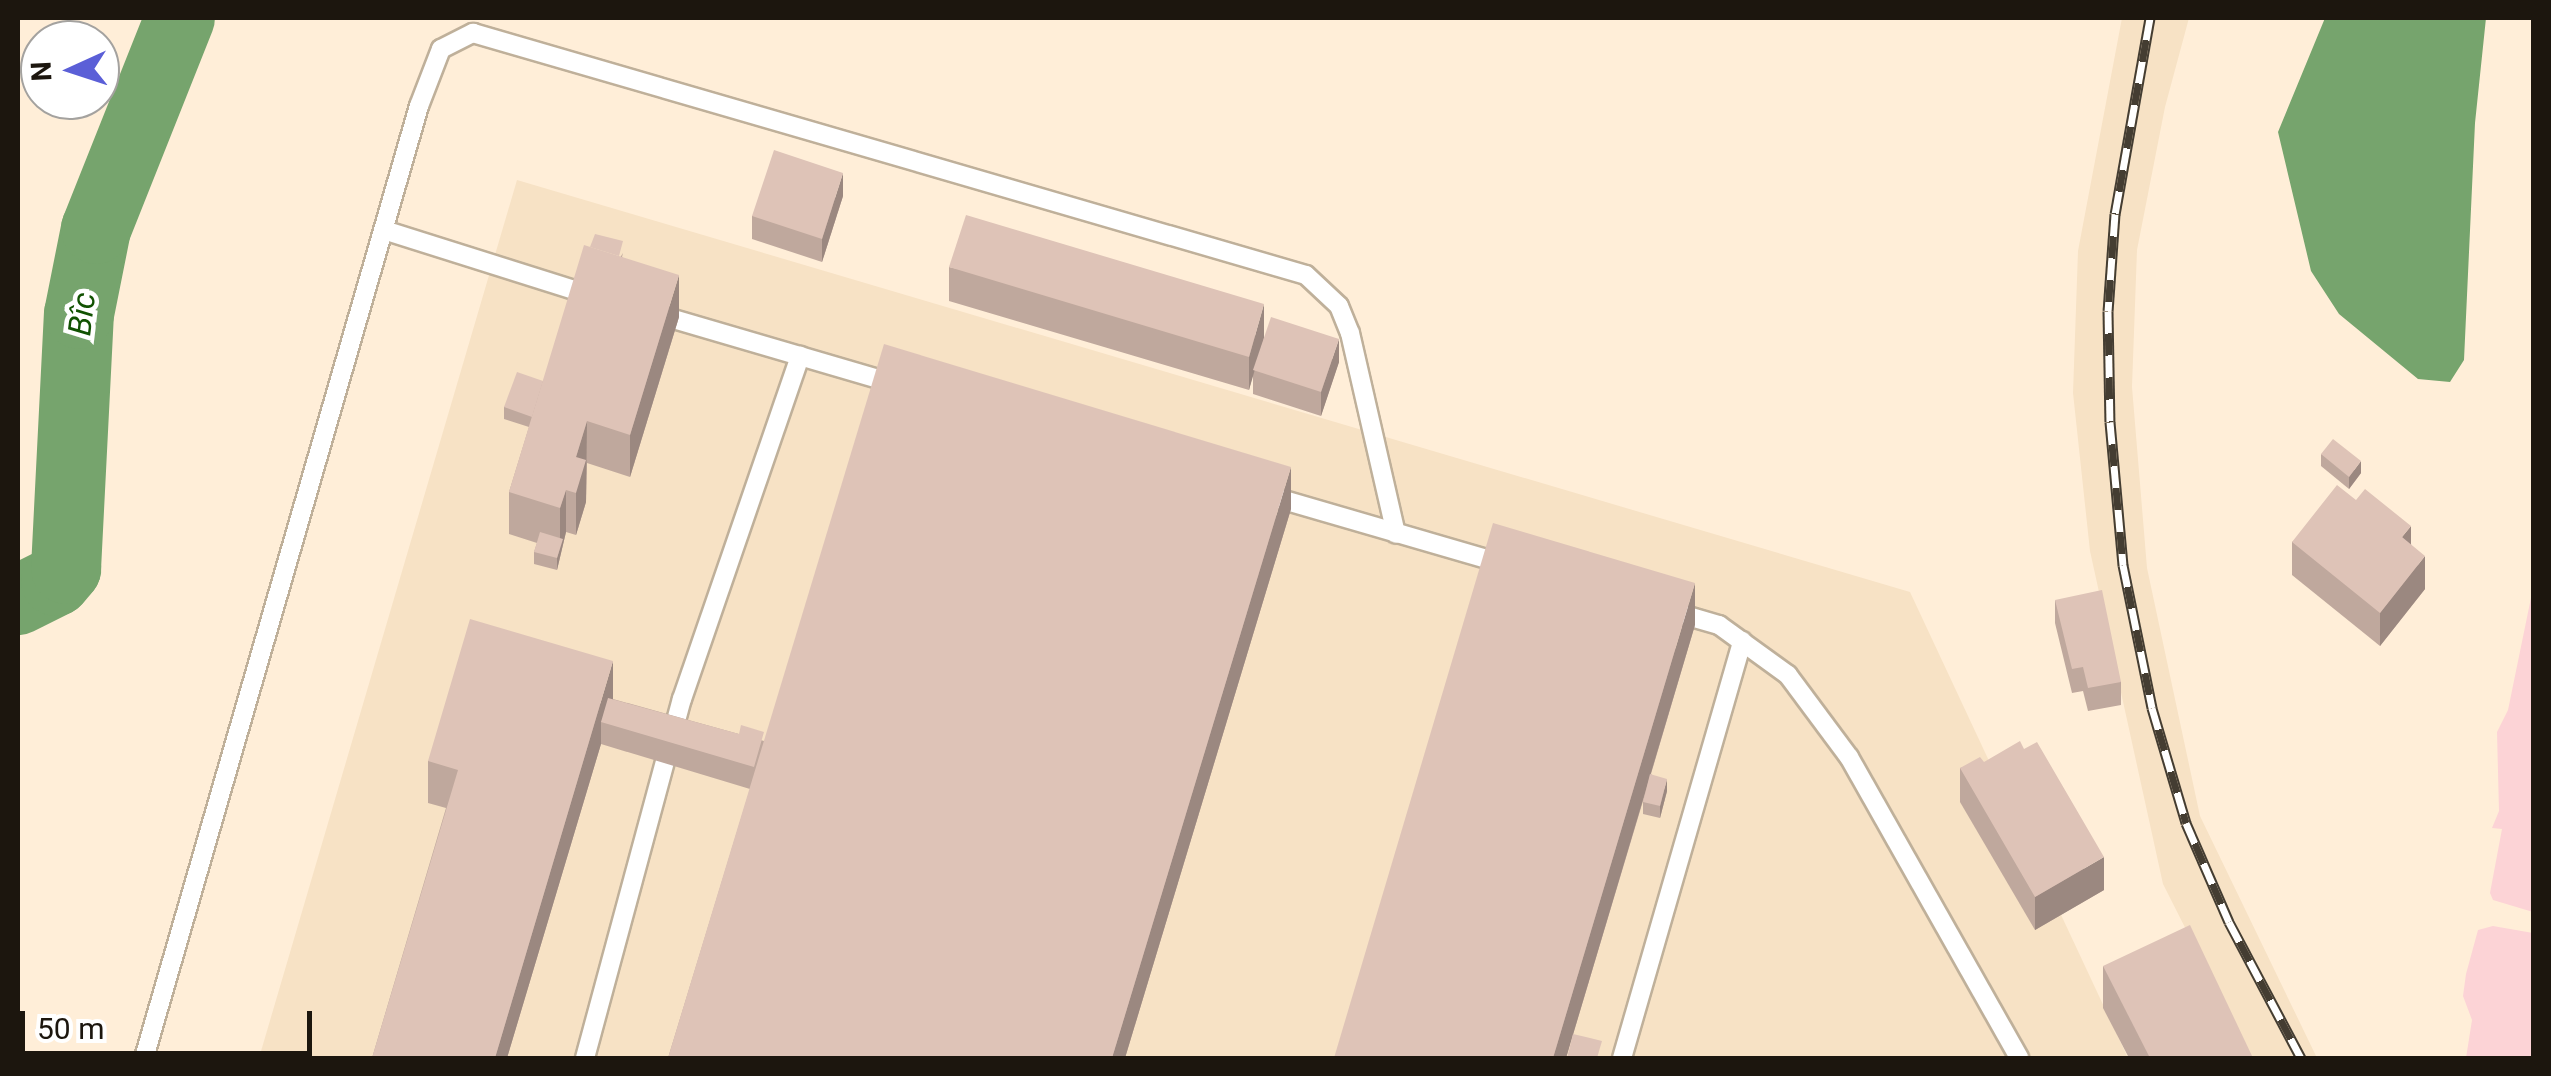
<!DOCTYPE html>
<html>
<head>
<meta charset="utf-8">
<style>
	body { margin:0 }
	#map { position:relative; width:2551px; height:1076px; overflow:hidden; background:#ffeed8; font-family:Roboto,sans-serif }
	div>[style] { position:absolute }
	.built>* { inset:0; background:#f7e2c5 }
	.green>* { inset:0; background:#fcd3d6 }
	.water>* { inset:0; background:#76a46d }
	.river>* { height:70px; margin:-35px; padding:0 35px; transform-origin:35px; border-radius:35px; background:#76a46d }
	.roads { filter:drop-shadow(2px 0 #bfb09a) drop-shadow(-2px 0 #bfb09a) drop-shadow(0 2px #bfb09a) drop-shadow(0 -2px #bfb09a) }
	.lane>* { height:18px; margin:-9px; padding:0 9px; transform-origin:9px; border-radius:9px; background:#fff }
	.rail>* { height:11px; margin-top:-5.5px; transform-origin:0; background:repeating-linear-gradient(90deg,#fff 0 22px,#443d32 0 44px); box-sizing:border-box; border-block:2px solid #443d32 }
	.wall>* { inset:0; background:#bfa89d }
	.shaded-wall>* { inset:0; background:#9b8880 }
	.building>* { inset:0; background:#dec3b7 }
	span { translate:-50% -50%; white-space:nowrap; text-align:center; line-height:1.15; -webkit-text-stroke:9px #fff; paint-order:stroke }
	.water-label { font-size:32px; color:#115202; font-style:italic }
	.frame { position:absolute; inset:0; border:20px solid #1c160e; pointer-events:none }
	.north { position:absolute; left:20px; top:20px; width:100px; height:100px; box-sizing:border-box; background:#fff; border:2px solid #a4a29f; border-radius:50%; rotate:267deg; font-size:28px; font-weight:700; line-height:40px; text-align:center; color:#1c160e }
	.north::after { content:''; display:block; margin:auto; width:35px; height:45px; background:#5b5fd7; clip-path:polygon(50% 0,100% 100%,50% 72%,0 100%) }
	.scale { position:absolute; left:20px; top:1011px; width:292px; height:45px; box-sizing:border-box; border:5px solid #1c160e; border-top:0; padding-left:12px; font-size:30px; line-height:35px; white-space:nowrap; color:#1c160e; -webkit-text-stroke:8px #fff; paint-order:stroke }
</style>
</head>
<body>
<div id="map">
	<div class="built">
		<div style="clip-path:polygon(2122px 18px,2189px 18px,2165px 107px,2137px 250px,2132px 387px,2147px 568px,2200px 816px,2317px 1058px,2251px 1058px,2163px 884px,2090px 551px,2073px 393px,2078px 251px)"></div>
		<div style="clip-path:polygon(517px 180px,1910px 592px,2128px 1058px,259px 1058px)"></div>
	</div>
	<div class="green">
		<div style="clip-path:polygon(2533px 588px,2534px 912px,2533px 912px,2493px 900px,2490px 893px,2502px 829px,2492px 828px,2499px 811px,2497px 732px,2508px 710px)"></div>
		<div style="clip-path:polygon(2493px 926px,2533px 933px,2533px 1058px,2466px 1058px,2472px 1020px,2463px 996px,2466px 974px,2478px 930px)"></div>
	</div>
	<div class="water">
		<div style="clip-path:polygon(2325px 18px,2486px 18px,2475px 123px,2464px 360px,2450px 382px,2418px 379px,2339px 314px,2311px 271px,2278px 132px)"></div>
	</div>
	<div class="river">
		<div style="left:18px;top:600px;width:42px;rotate:-26.6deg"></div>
		<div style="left:56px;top:581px;width:16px;rotate:-50deg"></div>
		<div style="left:66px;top:569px;width:255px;rotate:-87.1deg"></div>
		<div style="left:79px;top:314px;width:87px;rotate:-78.7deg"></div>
		<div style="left:96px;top:229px;width:227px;rotate:-68.3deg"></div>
	</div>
	<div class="roads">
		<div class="lane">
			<div style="left:384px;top:230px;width:219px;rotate:17.5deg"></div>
			<div style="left:656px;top:314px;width:249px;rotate:16.3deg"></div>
			<div style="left:1270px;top:496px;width:244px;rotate:16.2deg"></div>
			<div style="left:1674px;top:612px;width:47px;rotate:16.1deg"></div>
			<div style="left:1719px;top:625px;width:85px;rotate:35.9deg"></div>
			<div style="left:1788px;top:675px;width:102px;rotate:53.4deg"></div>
			<div style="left:1849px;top:757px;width:346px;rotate:60.5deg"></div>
			<div style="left:144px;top:1058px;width:991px;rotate:-73.89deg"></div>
			<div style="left:419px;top:106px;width:61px;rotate:-68.9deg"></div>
			<div style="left:441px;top:49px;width:36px;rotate:-27deg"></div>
			<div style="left:473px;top:33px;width:867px;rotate:16.2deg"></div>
			<div style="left:1306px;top:275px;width:45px;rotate:43.2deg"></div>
			<div style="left:1339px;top:306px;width:29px;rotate:68deg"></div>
			<div style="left:1350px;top:333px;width:206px;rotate:77.1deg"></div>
			<div style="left:585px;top:1058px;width:372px;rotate:-74.9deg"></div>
			<div style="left:682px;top:699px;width:363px;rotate:-71deg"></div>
			<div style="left:1622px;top:1058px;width:434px;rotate:-73.9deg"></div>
		</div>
	</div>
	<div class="rail">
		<div style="left:2150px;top:18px;width:199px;rotate:100.1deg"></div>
		<div style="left:2115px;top:214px;width:97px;rotate:94.1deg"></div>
		<div style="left:2108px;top:311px;width:111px;rotate:89deg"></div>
		<div style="left:2110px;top:422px;width:144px;rotate:84.8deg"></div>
		<div style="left:2123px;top:565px;width:146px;rotate:78.5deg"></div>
		<div style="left:2152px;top:708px;width:120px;rotate:73.5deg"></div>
		<div style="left:2186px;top:823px;width:108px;rotate:66.5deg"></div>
		<div style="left:2229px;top:922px;width:154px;rotate:62.1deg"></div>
	</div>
	<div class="wall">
		<div style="clip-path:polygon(843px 196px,822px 262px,752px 239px,752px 216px)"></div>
		<div style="clip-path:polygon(623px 253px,622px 257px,679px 317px,630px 477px,587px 463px,586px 502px,576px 535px,566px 532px,557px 570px,534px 564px,534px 552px,537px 543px,509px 534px,509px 492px,529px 427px,504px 419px,504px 407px,543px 381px)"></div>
		<div style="clip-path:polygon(949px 267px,1264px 338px,1339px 362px,1321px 416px,1253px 394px,1253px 374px,1249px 390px,949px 301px)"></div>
		<div style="clip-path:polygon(2321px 454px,2361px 473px,2349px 489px,2321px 466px)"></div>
		<div style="clip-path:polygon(2356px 500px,2411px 544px,2425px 589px,2380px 646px,2292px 575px,2292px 542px)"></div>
		<div style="clip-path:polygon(1291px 509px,1125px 1058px,668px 1058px,750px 789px,601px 744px,507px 1058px,372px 1058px,446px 808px,428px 803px,428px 761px,613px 699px,764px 741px)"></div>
		<div style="clip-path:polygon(2055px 600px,2121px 682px,2121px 705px,2088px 711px,2083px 691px,2072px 693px,2055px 623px)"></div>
		<div style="clip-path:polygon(1695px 625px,1651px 774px,1667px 791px,1660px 818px,1643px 814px,1643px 802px,1646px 791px,1566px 1058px,1334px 1058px)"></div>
		<div style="clip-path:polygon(1984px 762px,2104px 890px,2035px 930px,1960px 802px,1960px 768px)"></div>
		<div style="clip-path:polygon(2103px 966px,2253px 1058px,2129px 1058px,2103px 1008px)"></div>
	</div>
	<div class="shaded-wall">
		<div style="clip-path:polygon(843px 173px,843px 196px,822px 262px,822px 239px)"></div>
		<div style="clip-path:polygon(679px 275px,679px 317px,630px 477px,630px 435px)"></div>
		<div style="clip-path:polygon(1264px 304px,1264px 338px,1249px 390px,1249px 357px)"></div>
		<div style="clip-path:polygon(1339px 339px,1339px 362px,1321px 416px,1321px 392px)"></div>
		<div style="clip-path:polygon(587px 421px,586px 502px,576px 535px,576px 457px)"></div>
		<div style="clip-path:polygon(2361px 461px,2361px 473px,2349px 489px,2349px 477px)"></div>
		<div style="clip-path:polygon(1291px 467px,1291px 509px,1125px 1058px,1112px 1058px)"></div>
		<div style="clip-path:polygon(566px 490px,566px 532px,557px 570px,557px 558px,560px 548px,560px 508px)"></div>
		<div style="clip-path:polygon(2411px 526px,2411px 559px,2402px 537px)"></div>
		<div style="clip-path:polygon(2425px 556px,2425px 589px,2380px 646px,2380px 613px)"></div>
		<div style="clip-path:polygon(1695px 583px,1695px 625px,1566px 1058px,1553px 1058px)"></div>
		<div style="clip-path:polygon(613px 661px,613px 704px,601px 722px,601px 744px,507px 1058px,495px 1058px)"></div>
		<div style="clip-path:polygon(1667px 779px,1667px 791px,1660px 818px,1660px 806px)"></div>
		<div style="clip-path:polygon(2104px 857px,2104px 890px,2035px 930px,2035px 897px)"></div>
	</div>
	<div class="building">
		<div style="clip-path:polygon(774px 150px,843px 173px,822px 239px,752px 216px)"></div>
		<div style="clip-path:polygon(966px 215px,1264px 304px,1249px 357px,949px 267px)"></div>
		<div style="clip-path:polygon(595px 234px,623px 241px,619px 256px,590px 247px)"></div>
		<div style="clip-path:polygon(584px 245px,679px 275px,630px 435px,587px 421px,576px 457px,586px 460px,576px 493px,566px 490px,560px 508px,509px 492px)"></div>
		<div style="clip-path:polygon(1271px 317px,1339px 339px,1321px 392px,1253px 370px)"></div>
		<div style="clip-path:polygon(884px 344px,1291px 467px,1112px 1058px,668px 1058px)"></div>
		<div style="clip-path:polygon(517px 372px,543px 381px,532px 417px,504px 407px)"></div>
		<div style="clip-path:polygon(2333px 439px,2361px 461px,2349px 477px,2321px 454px)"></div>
		<div style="clip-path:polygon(2337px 485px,2356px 500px,2365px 489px,2411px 526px,2402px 537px,2425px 556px,2380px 613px,2292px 542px)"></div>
		<div style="clip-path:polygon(1493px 523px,1695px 583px,1553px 1058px,1334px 1058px)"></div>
		<div style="clip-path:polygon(540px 532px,563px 539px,557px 558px,534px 552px)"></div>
		<div style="clip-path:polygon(2102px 590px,2121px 682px,2088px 688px,2083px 667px,2072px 669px,2055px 600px)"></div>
		<div style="clip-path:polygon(470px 619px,613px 661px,495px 1058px,372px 1058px,458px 770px,428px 761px)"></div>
		<div style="clip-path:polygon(608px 698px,739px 734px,741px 725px,764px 732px,754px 767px,601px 722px)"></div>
		<div style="clip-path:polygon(2020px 741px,2024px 749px,2037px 742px,2104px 857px,2035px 897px,1960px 768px,1980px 757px,1984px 762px)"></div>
		<div style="clip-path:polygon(1650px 774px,1667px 779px,1660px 806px,1643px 802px)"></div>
		<div style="clip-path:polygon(2190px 925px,2253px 1058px,2150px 1058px,2103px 966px)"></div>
		<div style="clip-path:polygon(1573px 1034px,1602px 1041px,1597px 1058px,1567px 1058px)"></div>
	</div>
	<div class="water-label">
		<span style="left:82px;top:314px;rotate:-83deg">Bîc</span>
	</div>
	<div class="frame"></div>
	<div class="north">N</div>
	<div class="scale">50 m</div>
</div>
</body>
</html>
